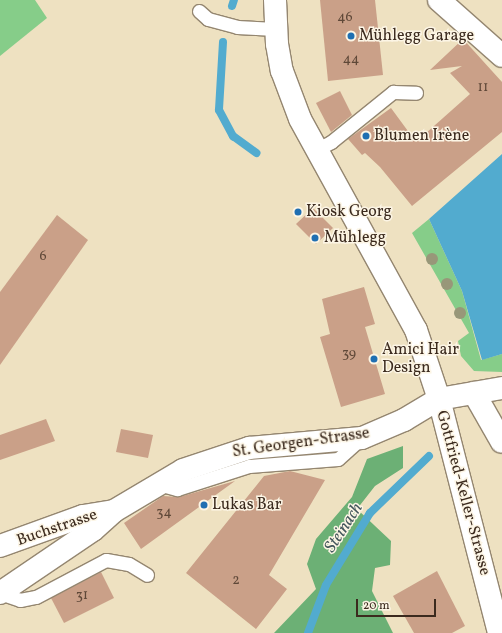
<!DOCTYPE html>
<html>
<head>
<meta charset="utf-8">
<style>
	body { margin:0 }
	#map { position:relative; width:502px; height:633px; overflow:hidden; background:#eee1c1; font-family:Vollkorn,serif }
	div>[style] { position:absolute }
	.green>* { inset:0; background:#86cd89 }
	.forest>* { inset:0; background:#6cb075 }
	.water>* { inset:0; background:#52abcf }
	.stream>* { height:8px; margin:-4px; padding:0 4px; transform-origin:4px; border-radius:4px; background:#52abcf }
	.building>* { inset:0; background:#caa088 }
	.roads { filter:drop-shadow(1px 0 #948670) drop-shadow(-1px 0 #948670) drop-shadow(0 1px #948670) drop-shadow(0 -1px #948670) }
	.service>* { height:13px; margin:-6.5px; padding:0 6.5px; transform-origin:6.5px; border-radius:6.5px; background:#fff }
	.minor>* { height:22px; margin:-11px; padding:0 11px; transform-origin:11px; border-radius:11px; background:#fff }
	.tertiary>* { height:22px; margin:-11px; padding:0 11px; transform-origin:11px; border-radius:11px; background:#fff }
	.trees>* { width:12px; height:12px; margin:-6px; border-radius:50%; background:#989779 }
	.dots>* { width:11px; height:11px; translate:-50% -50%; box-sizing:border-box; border:2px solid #fcf5e5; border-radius:50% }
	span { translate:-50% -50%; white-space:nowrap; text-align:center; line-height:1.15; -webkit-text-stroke:3px #fcf5e5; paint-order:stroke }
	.number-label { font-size:14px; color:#5f4838 }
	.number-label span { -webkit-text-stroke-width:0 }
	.poi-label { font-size:16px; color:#3b2a1e }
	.left { translate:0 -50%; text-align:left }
	.street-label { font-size:16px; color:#3b2a1e }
	.water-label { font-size:17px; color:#43575c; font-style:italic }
	.scale { position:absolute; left:356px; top:599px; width:80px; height:18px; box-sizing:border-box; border:2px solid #3b2a1e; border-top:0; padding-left:5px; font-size:12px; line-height:14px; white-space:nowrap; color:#3b2a1e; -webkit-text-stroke:3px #fcf5e5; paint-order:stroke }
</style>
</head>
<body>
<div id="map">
	<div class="green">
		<div style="clip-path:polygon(0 0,35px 0,47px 18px,0 56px)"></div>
		<div style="clip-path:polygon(429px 219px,462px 291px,481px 360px,502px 354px,502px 372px,474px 371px,461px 356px,458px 341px,469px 333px,412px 233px)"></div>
	</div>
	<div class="forest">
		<div style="clip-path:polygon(403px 446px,403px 468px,375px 486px,357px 509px,391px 541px,390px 565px,375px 568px,372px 591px,393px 633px,274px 633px,316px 589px,307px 564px,316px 539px,352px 497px,367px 459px)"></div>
	</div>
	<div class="water">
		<div style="clip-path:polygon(502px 154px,502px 354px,482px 360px,462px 291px,429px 219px)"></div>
	</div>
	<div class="stream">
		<div style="left:232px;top:6px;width:6px;rotate:-72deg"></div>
		<div style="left:223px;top:42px;width:68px;rotate:93.4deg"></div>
		<div style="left:219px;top:110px;width:30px;rotate:62deg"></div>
		<div style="left:233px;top:136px;width:29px;rotate:36deg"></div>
		<div style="left:308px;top:633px;width:51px;rotate:-69.4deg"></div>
		<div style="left:326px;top:585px;width:84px;rotate:-58.6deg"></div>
		<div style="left:370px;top:513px;width:82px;rotate:-44deg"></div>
	</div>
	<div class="building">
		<div style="clip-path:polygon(320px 0,375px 0,383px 75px,328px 81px)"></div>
		<div style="clip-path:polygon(463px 39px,502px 82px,502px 132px,412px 206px,380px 167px,365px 153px,362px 155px,348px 139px,391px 108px,416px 142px,470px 94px,450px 73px,462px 66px,430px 70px)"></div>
		<div style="clip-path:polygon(340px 91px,352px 115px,331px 132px,316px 103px)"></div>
		<div style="clip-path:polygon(313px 208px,333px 228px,316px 244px,296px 224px)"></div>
		<div style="clip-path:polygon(57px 215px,88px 240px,0 365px,0 292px)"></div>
		<div style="clip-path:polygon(364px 287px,375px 324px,365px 327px,385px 394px,341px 407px,320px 337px,330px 334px,322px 299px)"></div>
		<div style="clip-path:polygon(46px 419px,55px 441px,0 460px,0 435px)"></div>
		<div style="clip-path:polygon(121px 429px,153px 435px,148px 458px,116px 452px)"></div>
		<div style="clip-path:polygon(290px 471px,325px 480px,269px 575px,287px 589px,256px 629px,186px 573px,264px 476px)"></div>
		<div style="clip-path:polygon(235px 481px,141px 549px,124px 523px,163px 496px,179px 497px)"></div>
		<div style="clip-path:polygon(437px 571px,465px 626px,452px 633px,414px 633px,393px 596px)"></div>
		<div style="clip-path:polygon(101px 572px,114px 598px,64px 623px,51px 598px)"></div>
	</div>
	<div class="roads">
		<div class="service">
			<div style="left:199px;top:11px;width:12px;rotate:42deg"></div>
			<div style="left:208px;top:19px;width:30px;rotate:15deg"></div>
			<div style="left:237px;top:27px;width:38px;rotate:3deg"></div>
			<div style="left:316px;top:150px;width:17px;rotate:-28deg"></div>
			<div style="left:331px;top:142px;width:80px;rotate:-38.9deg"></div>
			<div style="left:393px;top:92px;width:23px;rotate:2deg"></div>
			<div style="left:158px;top:484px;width:20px;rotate:15deg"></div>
			<div style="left:177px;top:489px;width:76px;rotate:-17.7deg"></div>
			<div style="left:249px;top:466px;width:89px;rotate:-4.5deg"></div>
			<div style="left:338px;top:459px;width:31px;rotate:-42deg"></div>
			<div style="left:0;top:593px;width:21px;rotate:19deg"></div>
			<div style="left:20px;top:600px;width:16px;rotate:-11deg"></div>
			<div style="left:36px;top:597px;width:79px;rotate:-27.9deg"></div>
			<div style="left:106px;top:560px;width:23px;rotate:10deg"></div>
			<div style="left:129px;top:564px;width:21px;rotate:31deg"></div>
		</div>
		<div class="minor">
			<div style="left:439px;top:0;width:84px;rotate:41.6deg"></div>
			<div style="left:474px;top:393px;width:56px;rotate:60.3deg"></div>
			<div style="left:0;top:546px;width:88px;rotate:-19.9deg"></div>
			<div style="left:83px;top:516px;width:31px;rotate:-9deg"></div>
			<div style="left:0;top:593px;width:112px;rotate:-34.1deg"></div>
			<div style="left:93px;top:530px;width:28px;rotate:-42deg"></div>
			<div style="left:114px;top:511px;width:80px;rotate:-30.7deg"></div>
			<div style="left:183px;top:470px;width:70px;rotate:-18.4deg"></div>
			<div style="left:249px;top:448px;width:113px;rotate:-5.1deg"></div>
			<div style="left:362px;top:438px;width:46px;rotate:-23.2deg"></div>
			<div style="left:404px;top:420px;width:41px;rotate:-31deg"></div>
			<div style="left:439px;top:399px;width:64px;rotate:-9.9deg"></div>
		</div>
		<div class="tertiary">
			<div style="left:275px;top:0;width:44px;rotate:87.4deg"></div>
			<div style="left:277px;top:44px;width:27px;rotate:80deg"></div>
			<div style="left:282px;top:71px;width:51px;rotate:69.4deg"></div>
			<div style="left:300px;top:119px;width:241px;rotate:61.2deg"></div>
			<div style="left:416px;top:330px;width:73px;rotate:71.6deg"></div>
			<div style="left:439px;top:399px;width:242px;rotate:75.6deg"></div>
		</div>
	</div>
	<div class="trees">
		<div style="left:432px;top:259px"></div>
		<div style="left:447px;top:284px"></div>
		<div style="left:460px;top:313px"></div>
	</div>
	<div class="dots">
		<div style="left:351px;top:36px;background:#1f6fb2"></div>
		<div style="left:366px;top:136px;background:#1f6fb2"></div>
		<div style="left:298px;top:212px;background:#1f6fb2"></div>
		<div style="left:315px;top:238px;background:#1f6fb2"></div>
		<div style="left:374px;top:359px;background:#1f6fb2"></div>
		<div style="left:204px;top:505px;background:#1f6fb2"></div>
	</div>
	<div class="number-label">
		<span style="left:345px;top:18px">46</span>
		<span style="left:351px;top:60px">44</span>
		<span style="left:483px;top:88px">11</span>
		<span style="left:43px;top:257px">6</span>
		<span style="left:349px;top:354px">39</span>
		<span style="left:164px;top:513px">34</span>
		<span style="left:236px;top:581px">2</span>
		<span style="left:82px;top:596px">31</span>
	</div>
	<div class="poi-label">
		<span class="left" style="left:359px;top:36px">Mühlegg Garage</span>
		<span class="left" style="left:374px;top:136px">Blumen Irène</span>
		<span class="left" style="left:306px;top:212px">Kiosk Georg</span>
		<span class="left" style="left:324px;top:238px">Mühlegg</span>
		<span class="left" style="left:382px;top:359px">Amici Hair<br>Design</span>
		<span class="left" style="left:212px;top:505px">Lukas Bar</span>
	</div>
	<div class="street-label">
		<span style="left:301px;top:443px;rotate:-8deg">St. Georgen-Strasse</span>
		<span style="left:463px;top:493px;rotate:75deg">Gottfried-Keller-Strasse</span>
		<span style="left:57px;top:528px;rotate:-19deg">Buchstrasse</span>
	</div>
	<div class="water-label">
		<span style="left:344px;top:528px;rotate:-57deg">Steinach</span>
	</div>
	<div class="scale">20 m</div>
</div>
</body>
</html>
